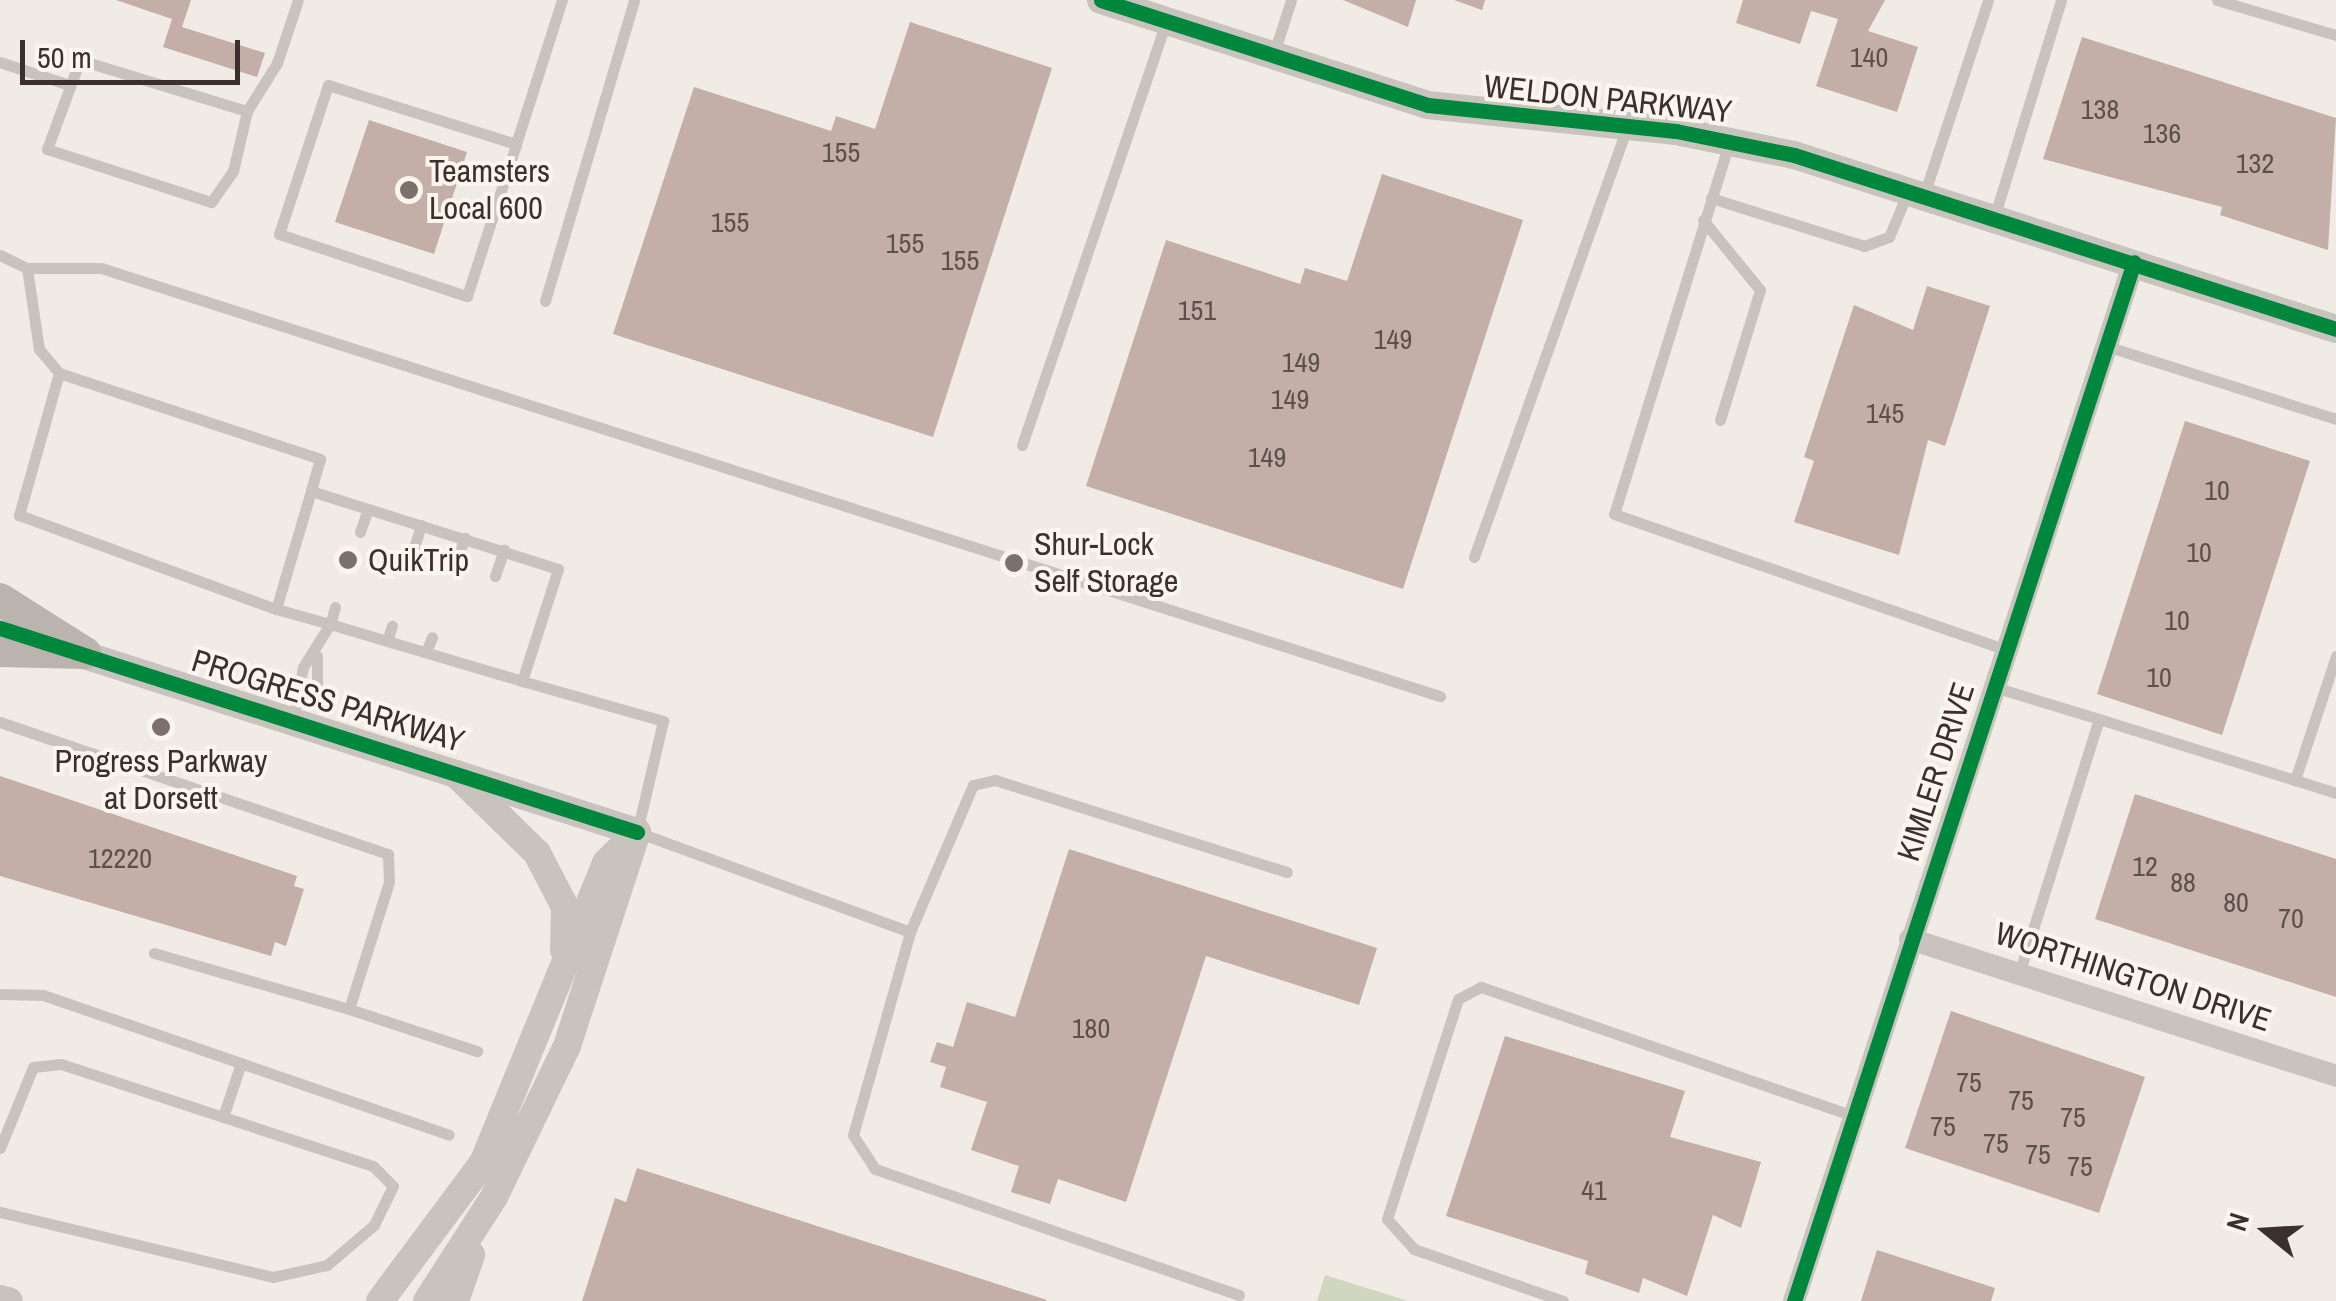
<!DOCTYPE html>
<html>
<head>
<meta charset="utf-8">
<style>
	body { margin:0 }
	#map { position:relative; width:2336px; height:1301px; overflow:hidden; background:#f0ebe5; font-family:"Archivo Narrow",sans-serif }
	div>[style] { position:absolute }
	.green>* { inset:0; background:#d1d6bf }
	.building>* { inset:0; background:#c3afa7 }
	.service>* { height:11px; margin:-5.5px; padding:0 5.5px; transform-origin:5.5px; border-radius:5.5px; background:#c9c3be }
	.minor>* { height:22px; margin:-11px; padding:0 11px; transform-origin:11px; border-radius:11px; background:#c9c3be }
	.tertiary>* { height:28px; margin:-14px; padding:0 14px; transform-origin:14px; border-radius:14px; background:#c9c3be }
	.secondary>* { height:32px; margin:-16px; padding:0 16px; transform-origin:16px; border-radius:16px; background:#bab3ae }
	.cycleway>* { height:15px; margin:-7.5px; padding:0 7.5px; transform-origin:7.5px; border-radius:7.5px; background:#00873e }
	.dots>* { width:28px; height:28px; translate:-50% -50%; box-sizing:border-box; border:5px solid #fbf5ee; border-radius:50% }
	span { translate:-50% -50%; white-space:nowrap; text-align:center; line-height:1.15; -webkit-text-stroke:8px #fbf5ee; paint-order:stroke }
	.number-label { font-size:28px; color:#5d504a }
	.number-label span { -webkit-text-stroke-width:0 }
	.street-label { font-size:32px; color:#3b302b }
	.poi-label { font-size:32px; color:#3b302b }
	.left { translate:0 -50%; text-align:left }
	.north { position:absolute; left:2216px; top:1181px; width:100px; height:100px; -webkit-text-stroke:8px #fbf5ee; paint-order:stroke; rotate:288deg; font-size:28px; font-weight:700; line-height:40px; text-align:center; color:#3b302b }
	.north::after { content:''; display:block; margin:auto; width:35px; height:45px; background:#3b302b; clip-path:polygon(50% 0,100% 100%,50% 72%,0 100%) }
	.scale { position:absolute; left:20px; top:40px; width:220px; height:45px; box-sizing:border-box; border:5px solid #3b302b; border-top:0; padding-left:12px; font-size:30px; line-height:35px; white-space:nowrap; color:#3b302b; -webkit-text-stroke:8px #fbf5ee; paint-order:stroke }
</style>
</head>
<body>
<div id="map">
	<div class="green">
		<div style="clip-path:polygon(1325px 1275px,1408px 1301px,1317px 1301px)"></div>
	</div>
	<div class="building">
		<div style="clip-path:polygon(116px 0,191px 0,182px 27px,265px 53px,257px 77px,163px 47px,172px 19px)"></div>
		<div style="clip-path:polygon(1343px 0,1416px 0,1408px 27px)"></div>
		<div style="clip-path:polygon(1454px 0,1485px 0,1482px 10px)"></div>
		<div style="clip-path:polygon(1743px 0,1885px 0,1868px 31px,1918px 47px,1897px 112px,1816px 86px,1838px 19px,1811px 11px,1800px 44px,1736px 23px)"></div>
		<div style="clip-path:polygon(910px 22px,1052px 68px,933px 437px,613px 334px,694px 87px,831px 131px,836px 116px,875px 129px)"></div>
		<div style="clip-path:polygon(2082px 37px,2336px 118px,2328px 250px,2220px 215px,2222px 207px,2043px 159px)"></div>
		<div style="clip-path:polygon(369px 120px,467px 152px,434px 254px,335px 222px)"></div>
		<div style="clip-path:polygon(1382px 174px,1523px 220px,1403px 589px,1086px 486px,1166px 240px,1300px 284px,1305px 268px,1347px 281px)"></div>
		<div style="clip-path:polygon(1927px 286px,1990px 306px,1945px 446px,1928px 440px,1899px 555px,1794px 522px,1814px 461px,1804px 457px,1854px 305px,1913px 330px)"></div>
		<div style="clip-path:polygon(2185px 421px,2310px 461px,2222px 735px,2097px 694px)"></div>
		<div style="clip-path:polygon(0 776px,297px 876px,294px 886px,304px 889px,286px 946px,275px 942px,271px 956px,0 876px)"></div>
		<div style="clip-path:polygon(2135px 794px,2336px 859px,2336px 997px,2095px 919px)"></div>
		<div style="clip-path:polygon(1069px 849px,1377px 948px,1359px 1005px,1206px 956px,1126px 1202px,1058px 1179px,1050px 1204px,1011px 1192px,1019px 1166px,971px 1150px,987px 1102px,940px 1087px,946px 1067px,930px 1062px,937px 1042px,953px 1047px,967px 1002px,1015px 1017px)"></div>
		<div style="clip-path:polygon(1951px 1011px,2145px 1077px,2099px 1213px,1905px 1148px)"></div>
		<div style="clip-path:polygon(1505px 1036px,1685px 1091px,1670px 1137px,1761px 1162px,1741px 1228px,1713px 1215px,1687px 1296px,1643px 1278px,1639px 1293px,1585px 1274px,1588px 1261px,1446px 1216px)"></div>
		<div style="clip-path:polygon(637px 1168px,1047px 1300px,1046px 1301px,582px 1301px,615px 1198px,626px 1202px)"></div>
		<div style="clip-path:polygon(1877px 1250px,1995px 1288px,1991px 1301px,1861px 1301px)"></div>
	</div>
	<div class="service">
		<div style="left:2217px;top:0;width:124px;rotate:16.4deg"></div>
		<div style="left:1274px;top:53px;width:56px;rotate:-72.2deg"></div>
		<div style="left:80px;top:60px;width:175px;rotate:17deg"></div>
		<div style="left:247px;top:111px;width:62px;rotate:103.1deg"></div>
		<div style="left:233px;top:171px;width:38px;rotate:125deg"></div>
		<div style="left:211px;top:202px;width:172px;rotate:-162.1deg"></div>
		<div style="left:47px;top:149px;width:95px;rotate:-69.7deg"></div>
		<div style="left:0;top:62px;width:73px;rotate:18.4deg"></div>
		<div style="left:247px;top:111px;width:57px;rotate:-58deg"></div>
		<div style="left:277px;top:63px;width:66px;rotate:-71.6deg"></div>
		<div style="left:1729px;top:143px;width:388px;rotate:107.2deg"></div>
		<div style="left:1614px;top:514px;width:415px;rotate:19.1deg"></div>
		<div style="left:516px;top:144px;width:197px;rotate:-162.6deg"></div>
		<div style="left:328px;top:85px;width:157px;rotate:108.2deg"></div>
		<div style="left:279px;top:234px;width:198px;rotate:18.3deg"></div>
		<div style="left:467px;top:296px;width:160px;rotate:-72.1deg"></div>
		<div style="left:516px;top:144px;width:151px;rotate:-72.3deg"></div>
		<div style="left:1924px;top:195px;width:205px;rotate:-71.8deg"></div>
		<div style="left:1711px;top:198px;width:160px;rotate:17.4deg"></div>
		<div style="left:1864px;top:246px;width:27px;rotate:-20deg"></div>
		<div style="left:1889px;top:237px;width:47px;rotate:-67.3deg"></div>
		<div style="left:1994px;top:218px;width:228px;rotate:-72.9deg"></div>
		<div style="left:1703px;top:220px;width:90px;rotate:50.8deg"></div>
		<div style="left:1760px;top:290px;width:136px;rotate:107.1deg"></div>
		<div style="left:0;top:255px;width:30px;rotate:26deg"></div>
		<div style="left:27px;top:268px;width:82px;rotate:81.6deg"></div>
		<div style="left:39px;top:349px;width:31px;rotate:50deg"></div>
		<div style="left:59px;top:373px;width:148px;rotate:105.7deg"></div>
		<div style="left:19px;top:515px;width:274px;rotate:20.1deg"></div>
		<div style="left:276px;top:609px;width:123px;rotate:-73.5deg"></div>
		<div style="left:311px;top:491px;width:259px;rotate:17.5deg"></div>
		<div style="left:558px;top:569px;width:118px;rotate:107.8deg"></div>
		<div style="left:522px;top:681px;width:147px;rotate:15.8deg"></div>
		<div style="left:663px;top:721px;width:114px;rotate:103.2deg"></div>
		<div style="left:637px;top:832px;width:291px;rotate:20.1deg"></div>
		<div style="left:27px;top:268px;width:74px"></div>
		<div style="left:101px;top:268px;width:1406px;rotate:17.73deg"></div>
		<div style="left:545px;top:301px;width:314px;rotate:-73.5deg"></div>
		<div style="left:2106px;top:346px;width:241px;rotate:17.6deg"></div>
		<div style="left:59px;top:373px;width:275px;rotate:18.2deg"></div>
		<div style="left:320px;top:459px;width:33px;rotate:106deg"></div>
		<div style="left:1022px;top:445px;width:447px;rotate:-71.2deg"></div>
		<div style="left:360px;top:532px;width:24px;rotate:-71deg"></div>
		<div style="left:414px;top:548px;width:24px;rotate:-73deg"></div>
		<div style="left:1474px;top:557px;width:455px;rotate:-70.4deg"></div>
		<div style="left:456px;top:559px;width:23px;rotate:-67deg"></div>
		<div style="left:495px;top:576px;width:28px;rotate:-71deg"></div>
		<div style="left:335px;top:607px;width:18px;rotate:106deg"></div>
		<div style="left:330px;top:624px;width:200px;rotate:16.5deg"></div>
		<div style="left:276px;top:609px;width:56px;rotate:15.5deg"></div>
		<div style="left:330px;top:624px;width:51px;rotate:122.1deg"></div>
		<div style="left:303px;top:667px;width:54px;rotate:100.7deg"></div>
		<div style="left:387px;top:641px;width:16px;rotate:-72deg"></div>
		<div style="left:426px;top:652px;width:16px;rotate:-68deg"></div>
		<div style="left:2336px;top:656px;width:131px;rotate:108.3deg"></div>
		<div style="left:2295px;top:780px;width:43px;rotate:17.6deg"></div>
		<div style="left:1994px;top:687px;width:110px;rotate:16.9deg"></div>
		<div style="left:301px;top:698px;width:17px;rotate:-21deg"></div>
		<div style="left:317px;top:692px;width:36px;rotate:-90deg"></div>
		<div style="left:0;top:722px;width:410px;rotate:18.8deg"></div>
		<div style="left:388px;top:854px;width:28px;rotate:88deg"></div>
		<div style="left:389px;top:882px;width:133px;rotate:107.5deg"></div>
		<div style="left:349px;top:1009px;width:203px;rotate:-164deg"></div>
		<div style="left:2019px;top:974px;width:267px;rotate:-72.6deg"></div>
		<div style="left:2099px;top:719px;width:205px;rotate:17.3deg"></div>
		<div style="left:0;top:994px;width:43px;rotate:1.3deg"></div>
		<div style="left:43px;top:995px;width:429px;rotate:19deg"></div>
		<div style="left:349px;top:1009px;width:135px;rotate:18.2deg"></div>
		<div style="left:223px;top:1117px;width:57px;rotate:-71.6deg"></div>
		<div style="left:0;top:1148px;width:87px;rotate:-67.8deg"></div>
		<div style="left:33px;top:1067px;width:28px;rotate:-6deg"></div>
		<div style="left:61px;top:1064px;width:328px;rotate:18.1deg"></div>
		<div style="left:373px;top:1166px;width:28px;rotate:45deg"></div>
		<div style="left:393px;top:1186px;width:43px;rotate:116deg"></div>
		<div style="left:374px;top:1225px;width:62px;rotate:139.6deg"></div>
		<div style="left:327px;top:1265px;width:55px;rotate:167.5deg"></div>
		<div style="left:273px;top:1277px;width:281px;rotate:-166.6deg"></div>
		<div style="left:1239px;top:1295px;width:385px;rotate:-160.9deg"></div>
		<div style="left:875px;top:1169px;width:40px;rotate:-122.9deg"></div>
		<div style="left:853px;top:1135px;width:211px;rotate:-74.3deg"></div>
		<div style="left:910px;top:932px;width:160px;rotate:-66.8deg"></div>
		<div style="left:973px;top:785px;width:23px;rotate:-13deg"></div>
		<div style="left:995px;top:780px;width:306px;rotate:17.5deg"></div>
		<div style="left:1563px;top:1301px;width:158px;rotate:-160.8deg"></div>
		<div style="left:1414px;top:1249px;width:40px;rotate:-132deg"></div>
		<div style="left:1387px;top:1219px;width:231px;rotate:-72.1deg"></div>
		<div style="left:1458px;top:999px;width:26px;rotate:-28deg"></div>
		<div style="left:1481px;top:987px;width:395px;rotate:19.1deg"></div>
	</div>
	<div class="minor">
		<div style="left:1910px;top:939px;width:447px;rotate:17.8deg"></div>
		<div style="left:1794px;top:1301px;width:1093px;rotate:-71.88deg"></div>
	</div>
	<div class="tertiary">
		<div style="left:1101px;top:0;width:343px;rotate:17.8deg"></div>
		<div style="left:1428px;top:105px;width:249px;rotate:6deg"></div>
		<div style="left:1676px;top:131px;width:120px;rotate:11.5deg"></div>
		<div style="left:1794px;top:155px;width:569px;rotate:17.8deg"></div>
		<div style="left:0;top:628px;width:669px;rotate:17.76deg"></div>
		<div style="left:456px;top:774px;width:113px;rotate:44.3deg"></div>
		<div style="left:537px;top:853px;width:61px;rotate:62.6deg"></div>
		<div style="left:565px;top:907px;width:43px;rotate:91.3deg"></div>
		<div style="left:0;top:1299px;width:9px;rotate:13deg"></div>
		<div style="left:380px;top:1301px;width:172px;rotate:-53.3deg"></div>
		<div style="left:483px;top:1163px;width:324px;rotate:-67.7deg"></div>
		<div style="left:606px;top:863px;width:44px;rotate:-45deg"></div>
		<div style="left:427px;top:1301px;width:124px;rotate:-57.2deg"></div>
		<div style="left:494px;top:1197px;width:168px;rotate:-64.2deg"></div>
		<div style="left:567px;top:1046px;width:219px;rotate:-71.9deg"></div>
		<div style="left:455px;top:1301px;width:49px;rotate:-70.8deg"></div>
	</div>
	<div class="secondary">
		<div style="left:0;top:599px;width:101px;rotate:32.4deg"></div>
		<div style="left:0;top:651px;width:85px;rotate:1.3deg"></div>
	</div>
	<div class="cycleway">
		<div style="left:1101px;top:0;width:343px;rotate:17.8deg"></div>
		<div style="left:1428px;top:105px;width:249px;rotate:6deg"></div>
		<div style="left:1676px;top:131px;width:120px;rotate:11.5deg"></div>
		<div style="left:1794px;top:155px;width:569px;rotate:17.8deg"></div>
		<div style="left:0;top:628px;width:669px;rotate:17.76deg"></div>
		<div style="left:1794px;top:1301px;width:1093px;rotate:-71.88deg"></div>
	</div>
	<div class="dots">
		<div style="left:409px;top:190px;background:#7a716c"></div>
		<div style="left:348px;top:560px;background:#7a716c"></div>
		<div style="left:1014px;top:563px;background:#7a716c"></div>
		<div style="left:161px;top:727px;background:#7a716c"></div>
	</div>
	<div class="number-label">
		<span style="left:1869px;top:57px">140</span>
		<span style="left:2100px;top:109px">138</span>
		<span style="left:2162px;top:133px">136</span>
		<span style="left:841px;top:152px">155</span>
		<span style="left:2255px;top:163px">132</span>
		<span style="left:730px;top:222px">155</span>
		<span style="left:905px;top:243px">155</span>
		<span style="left:960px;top:260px">155</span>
		<span style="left:1197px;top:310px">151</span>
		<span style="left:1393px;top:339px">149</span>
		<span style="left:1301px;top:362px">149</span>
		<span style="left:1290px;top:399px">149</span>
		<span style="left:1885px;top:413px">145</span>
		<span style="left:1267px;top:457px">149</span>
		<span style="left:2217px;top:490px">10</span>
		<span style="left:2199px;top:552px">10</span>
		<span style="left:2177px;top:620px">10</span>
		<span style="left:2159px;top:677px">10</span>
		<span style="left:120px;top:858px">12220</span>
		<span style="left:2145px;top:866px">12</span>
		<span style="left:2183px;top:882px">88</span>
		<span style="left:2236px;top:902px">80</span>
		<span style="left:2291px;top:918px">70</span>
		<span style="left:1091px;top:1028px">180</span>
		<span style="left:1969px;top:1082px">75</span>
		<span style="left:2021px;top:1100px">75</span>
		<span style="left:2073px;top:1117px">75</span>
		<span style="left:1943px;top:1126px">75</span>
		<span style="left:1996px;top:1143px">75</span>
		<span style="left:2038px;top:1154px">75</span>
		<span style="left:2080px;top:1166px">75</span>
		<span style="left:1594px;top:1190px">41</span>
	</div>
	<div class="street-label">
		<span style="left:1608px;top:99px;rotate:6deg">WELDON PARKWAY</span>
		<span style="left:328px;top:701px;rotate:17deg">PROGRESS PARKWAY</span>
		<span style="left:1936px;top:772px;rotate:-72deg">KIMLER DRIVE</span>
		<span style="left:2133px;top:977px;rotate:18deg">WORTHINGTON DRIVE</span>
	</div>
	<div class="poi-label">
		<span class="left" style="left:429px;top:190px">Teamsters<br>Local 600</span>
		<span class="left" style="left:1034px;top:563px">Shur-Lock<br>Self Storage</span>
		<span class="left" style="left:368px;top:560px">QuikTrip</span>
		<span style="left:161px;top:780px">Progress Parkway<br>at Dorsett</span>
	</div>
	<div class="north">N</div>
	<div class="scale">50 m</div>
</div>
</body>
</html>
